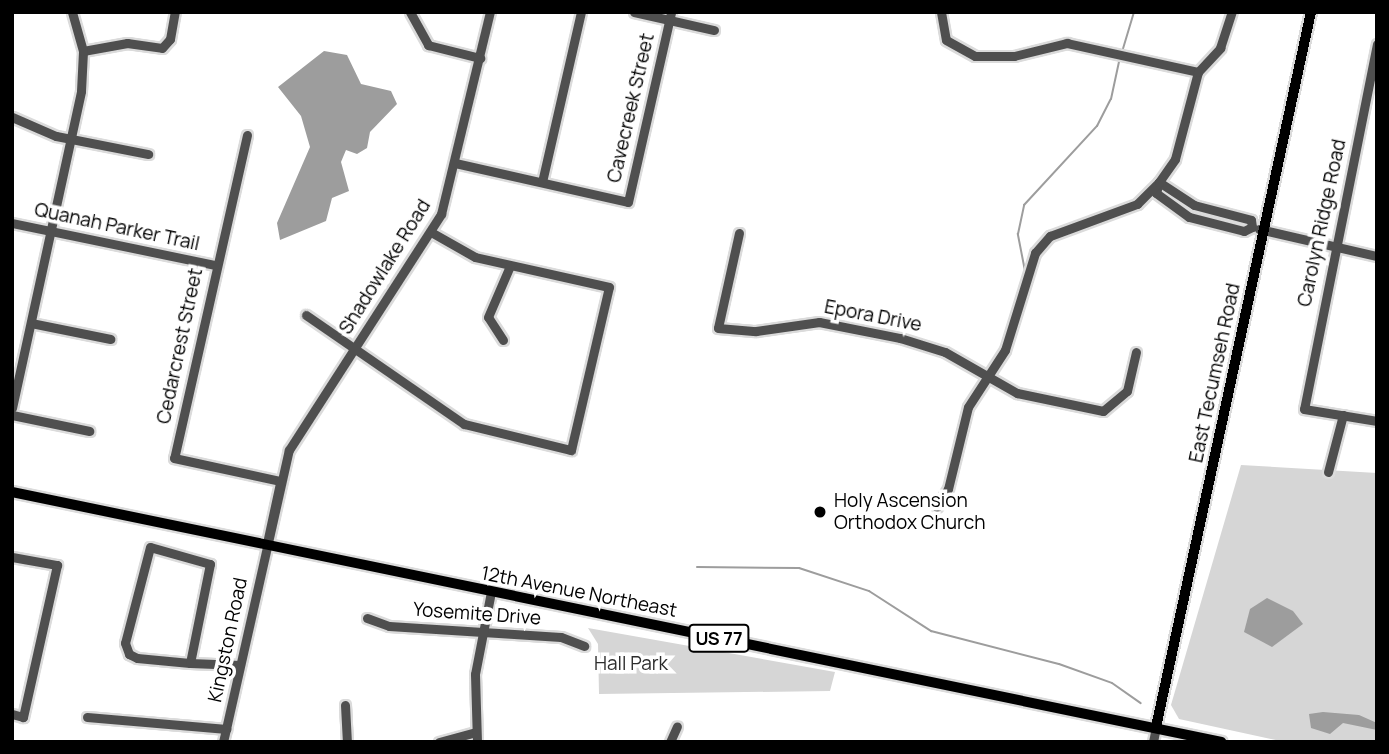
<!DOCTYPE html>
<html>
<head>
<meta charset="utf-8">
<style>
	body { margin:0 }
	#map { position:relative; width:1389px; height:754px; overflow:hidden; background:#fff; font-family:Manrope,sans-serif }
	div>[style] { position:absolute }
	.green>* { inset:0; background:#d6d6d6 }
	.water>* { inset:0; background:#9d9d9d }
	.stream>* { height:2px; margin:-1px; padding:0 1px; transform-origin:1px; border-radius:1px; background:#9d9d9d }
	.roads { filter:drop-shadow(2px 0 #dbdbdb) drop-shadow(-2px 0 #dbdbdb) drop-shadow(0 2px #dbdbdb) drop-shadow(0 -2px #dbdbdb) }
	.minor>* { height:9px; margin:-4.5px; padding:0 4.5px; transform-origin:4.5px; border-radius:4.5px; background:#4f4f4f }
	.major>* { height:10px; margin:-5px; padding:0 5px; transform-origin:5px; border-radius:5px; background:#000 }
	.dots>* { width:19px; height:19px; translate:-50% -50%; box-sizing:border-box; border:4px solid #fff; border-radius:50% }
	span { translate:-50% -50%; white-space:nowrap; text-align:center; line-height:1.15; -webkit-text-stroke:7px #fff; paint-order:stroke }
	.shield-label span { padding:2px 5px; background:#fff; border:2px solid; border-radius:5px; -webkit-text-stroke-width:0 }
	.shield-label { font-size:18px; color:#000; font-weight:700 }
	.street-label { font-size:19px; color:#000 }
	.poi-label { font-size:19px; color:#000 }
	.left { translate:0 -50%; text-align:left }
	.park-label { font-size:19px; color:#2d2d2d }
	.frame { position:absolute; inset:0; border:14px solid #000; pointer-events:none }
</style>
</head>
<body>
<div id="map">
	<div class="green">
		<div style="clip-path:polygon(1241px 465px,1377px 473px,1377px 742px,1285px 742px,1179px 719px,1171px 705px)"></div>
		<div style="clip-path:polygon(588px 628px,835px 672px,830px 691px,599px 694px,598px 644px)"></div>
	</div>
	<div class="water">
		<div style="clip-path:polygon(324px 51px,347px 55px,361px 84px,391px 91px,397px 104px,370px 132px,367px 148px,357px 154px,346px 150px,341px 162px,349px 191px,332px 198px,326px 221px,280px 240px,277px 223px,310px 147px,301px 116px,278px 87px)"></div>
		<div style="clip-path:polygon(1267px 598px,1293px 611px,1303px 624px,1272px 647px,1244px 632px,1250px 609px)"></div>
		<div style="clip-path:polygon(1323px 712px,1359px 715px,1377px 723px,1377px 730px,1343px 723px,1330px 734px,1311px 728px,1309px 714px)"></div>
	</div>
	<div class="stream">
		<div style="left:1122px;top:52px;width:42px;rotate:-73.3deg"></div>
		<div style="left:1025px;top:271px;width:38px;rotate:-101deg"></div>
		<div style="left:1018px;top:234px;width:30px;rotate:-78deg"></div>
		<div style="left:1024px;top:205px;width:108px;rotate:-47.3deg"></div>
		<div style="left:1097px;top:126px;width:30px;rotate:-63deg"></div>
		<div style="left:1111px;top:99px;width:43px;rotate:-77.9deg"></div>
		<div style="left:697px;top:567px;width:102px;rotate:0.6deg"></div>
		<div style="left:799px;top:568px;width:74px;rotate:18.2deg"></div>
		<div style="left:869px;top:591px;width:74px;rotate:32.8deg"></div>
		<div style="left:931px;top:631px;width:132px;rotate:14.5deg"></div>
		<div style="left:1059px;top:664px;width:56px;rotate:19.7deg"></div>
		<div style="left:1112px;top:683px;width:35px;rotate:35deg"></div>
	</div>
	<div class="roads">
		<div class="minor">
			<div style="left:410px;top:12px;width:38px;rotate:61deg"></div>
			<div style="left:428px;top:45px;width:54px;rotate:14deg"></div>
			<div style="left:634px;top:12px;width:82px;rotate:12.7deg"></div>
			<div style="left:941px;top:12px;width:28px;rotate:80deg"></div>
			<div style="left:946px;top:40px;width:33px;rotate:29deg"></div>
			<div style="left:975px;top:56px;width:39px"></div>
			<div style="left:1014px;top:56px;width:55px;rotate:-13.8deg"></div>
			<div style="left:1067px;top:43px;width:134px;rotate:12.5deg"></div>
			<div style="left:1377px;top:44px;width:372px;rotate:101.3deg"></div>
			<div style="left:1304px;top:409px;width:74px;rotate:9.3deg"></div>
			<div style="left:83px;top:51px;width:45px;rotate:-10.3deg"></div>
			<div style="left:127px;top:43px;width:35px;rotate:8deg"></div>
			<div style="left:162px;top:48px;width:12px;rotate:-48deg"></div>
			<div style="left:170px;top:39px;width:27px;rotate:-80deg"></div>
			<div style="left:12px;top:117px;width:48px;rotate:23.4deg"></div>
			<div style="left:56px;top:136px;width:94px;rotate:11.1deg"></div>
			<div style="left:247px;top:135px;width:331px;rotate:102.7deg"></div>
			<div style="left:174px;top:458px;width:108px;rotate:12.2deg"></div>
			<div style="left:455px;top:163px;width:177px;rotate:12.7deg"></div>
			<div style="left:628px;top:202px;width:195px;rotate:-77.2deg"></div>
			<div style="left:542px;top:182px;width:174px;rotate:-77.1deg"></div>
			<div style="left:1159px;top:182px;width:42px;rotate:33.3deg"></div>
			<div style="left:1194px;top:205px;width:59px;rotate:14.7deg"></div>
			<div style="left:1251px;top:220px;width:7px;rotate:82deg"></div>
			<div style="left:1252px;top:227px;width:9px;rotate:153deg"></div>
			<div style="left:1244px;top:231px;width:57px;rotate:-165.7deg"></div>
			<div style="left:1189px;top:217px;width:41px;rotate:-144deg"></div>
			<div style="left:1156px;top:193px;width:11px;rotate:-75deg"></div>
			<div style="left:12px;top:223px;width:207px;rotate:11.7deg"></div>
			<div style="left:1259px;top:229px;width:121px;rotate:12.9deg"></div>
			<div style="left:739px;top:233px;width:97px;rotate:102.5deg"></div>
			<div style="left:718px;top:328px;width:38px;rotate:5deg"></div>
			<div style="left:756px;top:331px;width:64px;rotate:-8.1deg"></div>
			<div style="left:819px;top:322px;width:83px;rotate:11.2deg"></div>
			<div style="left:900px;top:338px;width:47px;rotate:17.3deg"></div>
			<div style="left:945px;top:352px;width:83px;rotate:29.7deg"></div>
			<div style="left:1017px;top:393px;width:88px;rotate:11.8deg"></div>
			<div style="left:1103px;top:411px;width:31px;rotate:-40deg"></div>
			<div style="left:1127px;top:391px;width:40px;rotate:-77deg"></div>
			<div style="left:306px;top:315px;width:192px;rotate:34.6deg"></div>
			<div style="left:464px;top:424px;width:110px;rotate:13.7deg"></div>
			<div style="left:571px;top:450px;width:167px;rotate:-76.9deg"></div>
			<div style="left:609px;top:287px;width:137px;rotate:-167.4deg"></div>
			<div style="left:475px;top:257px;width:51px;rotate:-150.4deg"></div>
			<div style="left:31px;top:323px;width:81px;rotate:11.4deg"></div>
			<div style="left:503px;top:340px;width:27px;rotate:-123deg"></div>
			<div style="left:488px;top:317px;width:56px;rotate:-66.7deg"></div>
			<div style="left:12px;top:408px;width:324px;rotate:-77.7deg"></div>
			<div style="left:81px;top:91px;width:40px;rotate:-87.1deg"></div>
			<div style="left:83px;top:51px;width:41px;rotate:-105.8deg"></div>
			<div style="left:12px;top:415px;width:79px;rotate:11.7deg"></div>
			<div style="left:1328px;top:472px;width:59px;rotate:-75.3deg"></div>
			<div style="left:937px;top:507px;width:21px;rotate:-59deg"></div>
			<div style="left:948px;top:489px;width:84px;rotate:-76.3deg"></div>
			<div style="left:968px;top:407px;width:68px;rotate:-57deg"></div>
			<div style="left:1005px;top:350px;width:102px;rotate:-72.8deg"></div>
			<div style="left:1035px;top:253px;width:23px;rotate:-49deg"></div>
			<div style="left:1050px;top:236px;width:93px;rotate:-20.2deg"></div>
			<div style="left:1137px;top:204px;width:31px;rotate:-45deg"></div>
			<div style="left:1159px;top:182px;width:28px;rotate:-55deg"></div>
			<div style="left:1175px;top:159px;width:90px;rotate:-75.2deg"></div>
			<div style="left:1198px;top:72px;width:33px;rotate:-47deg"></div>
			<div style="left:1220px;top:48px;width:38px;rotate:-72deg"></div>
			<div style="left:267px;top:543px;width:61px;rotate:-77.8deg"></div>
			<div style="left:12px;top:557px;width:46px;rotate:10.1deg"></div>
			<div style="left:57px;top:565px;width:156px;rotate:102.6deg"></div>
			<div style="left:23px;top:717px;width:11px;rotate:-165deg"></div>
			<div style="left:367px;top:618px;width:23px;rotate:20deg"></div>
			<div style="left:389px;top:626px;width:172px;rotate:3.7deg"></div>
			<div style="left:561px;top:637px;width:25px;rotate:21deg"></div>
			<div style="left:190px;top:663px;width:101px;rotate:-78.6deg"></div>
			<div style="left:210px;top:564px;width:62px;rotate:-164.2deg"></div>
			<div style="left:150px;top:547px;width:99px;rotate:104.6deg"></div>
			<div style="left:125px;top:643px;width:12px;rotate:70deg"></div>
			<div style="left:129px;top:654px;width:9px;rotate:27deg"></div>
			<div style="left:137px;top:658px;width:53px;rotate:5.4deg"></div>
			<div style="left:190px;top:663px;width:50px;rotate:2.3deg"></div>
			<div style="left:345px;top:705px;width:37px;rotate:87deg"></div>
			<div style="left:87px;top:717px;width:140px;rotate:4.9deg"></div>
			<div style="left:223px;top:742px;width:299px;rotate:-77.3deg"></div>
			<div style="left:289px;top:450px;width:281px;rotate:-57.2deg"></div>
			<div style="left:441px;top:214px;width:208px;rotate:-76.4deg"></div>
			<div style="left:439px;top:742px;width:38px;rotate:-15deg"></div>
			<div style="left:477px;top:742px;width:68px;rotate:-91.7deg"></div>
			<div style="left:475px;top:674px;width:84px;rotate:-79deg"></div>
			<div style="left:670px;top:742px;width:17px;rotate:-66deg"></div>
			<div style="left:1153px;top:742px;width:15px;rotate:-79deg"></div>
		</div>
		<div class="major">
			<div style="left:12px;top:492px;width:1235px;rotate:11.68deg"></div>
			<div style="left:1156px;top:727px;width:732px;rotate:-77.77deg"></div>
		</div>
	</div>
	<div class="dots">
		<div style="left:820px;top:512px;background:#000"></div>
	</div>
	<div class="shield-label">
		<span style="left:719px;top:638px">US 77</span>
	</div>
	<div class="street-label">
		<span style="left:631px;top:108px;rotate:-77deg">Cavecreek Street</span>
		<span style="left:1322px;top:223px;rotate:-78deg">Carolyn Ridge Road</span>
		<span style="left:117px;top:227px;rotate:12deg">Quanah Parker Trail</span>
		<span style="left:385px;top:267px;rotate:-58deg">Shadowlake Road</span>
		<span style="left:873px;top:316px;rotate:11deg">Epora Drive</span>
		<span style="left:180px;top:346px;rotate:-78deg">Cedarcrest Street</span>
		<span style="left:1215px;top:373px;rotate:-78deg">East Tecumseh Road</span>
		<span style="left:579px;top:592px;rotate:11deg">12th Avenue Northeast</span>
		<span style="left:477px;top:614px;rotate:4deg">Yosemite Drive</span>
		<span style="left:228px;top:640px;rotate:-78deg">Kingston Road</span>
	</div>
	<div class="poi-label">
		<span class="left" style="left:834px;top:512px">Holy Ascension<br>Orthodox Church</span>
	</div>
	<div class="park-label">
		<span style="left:631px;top:664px">Hall Park</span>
	</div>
	<div class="frame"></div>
</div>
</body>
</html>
